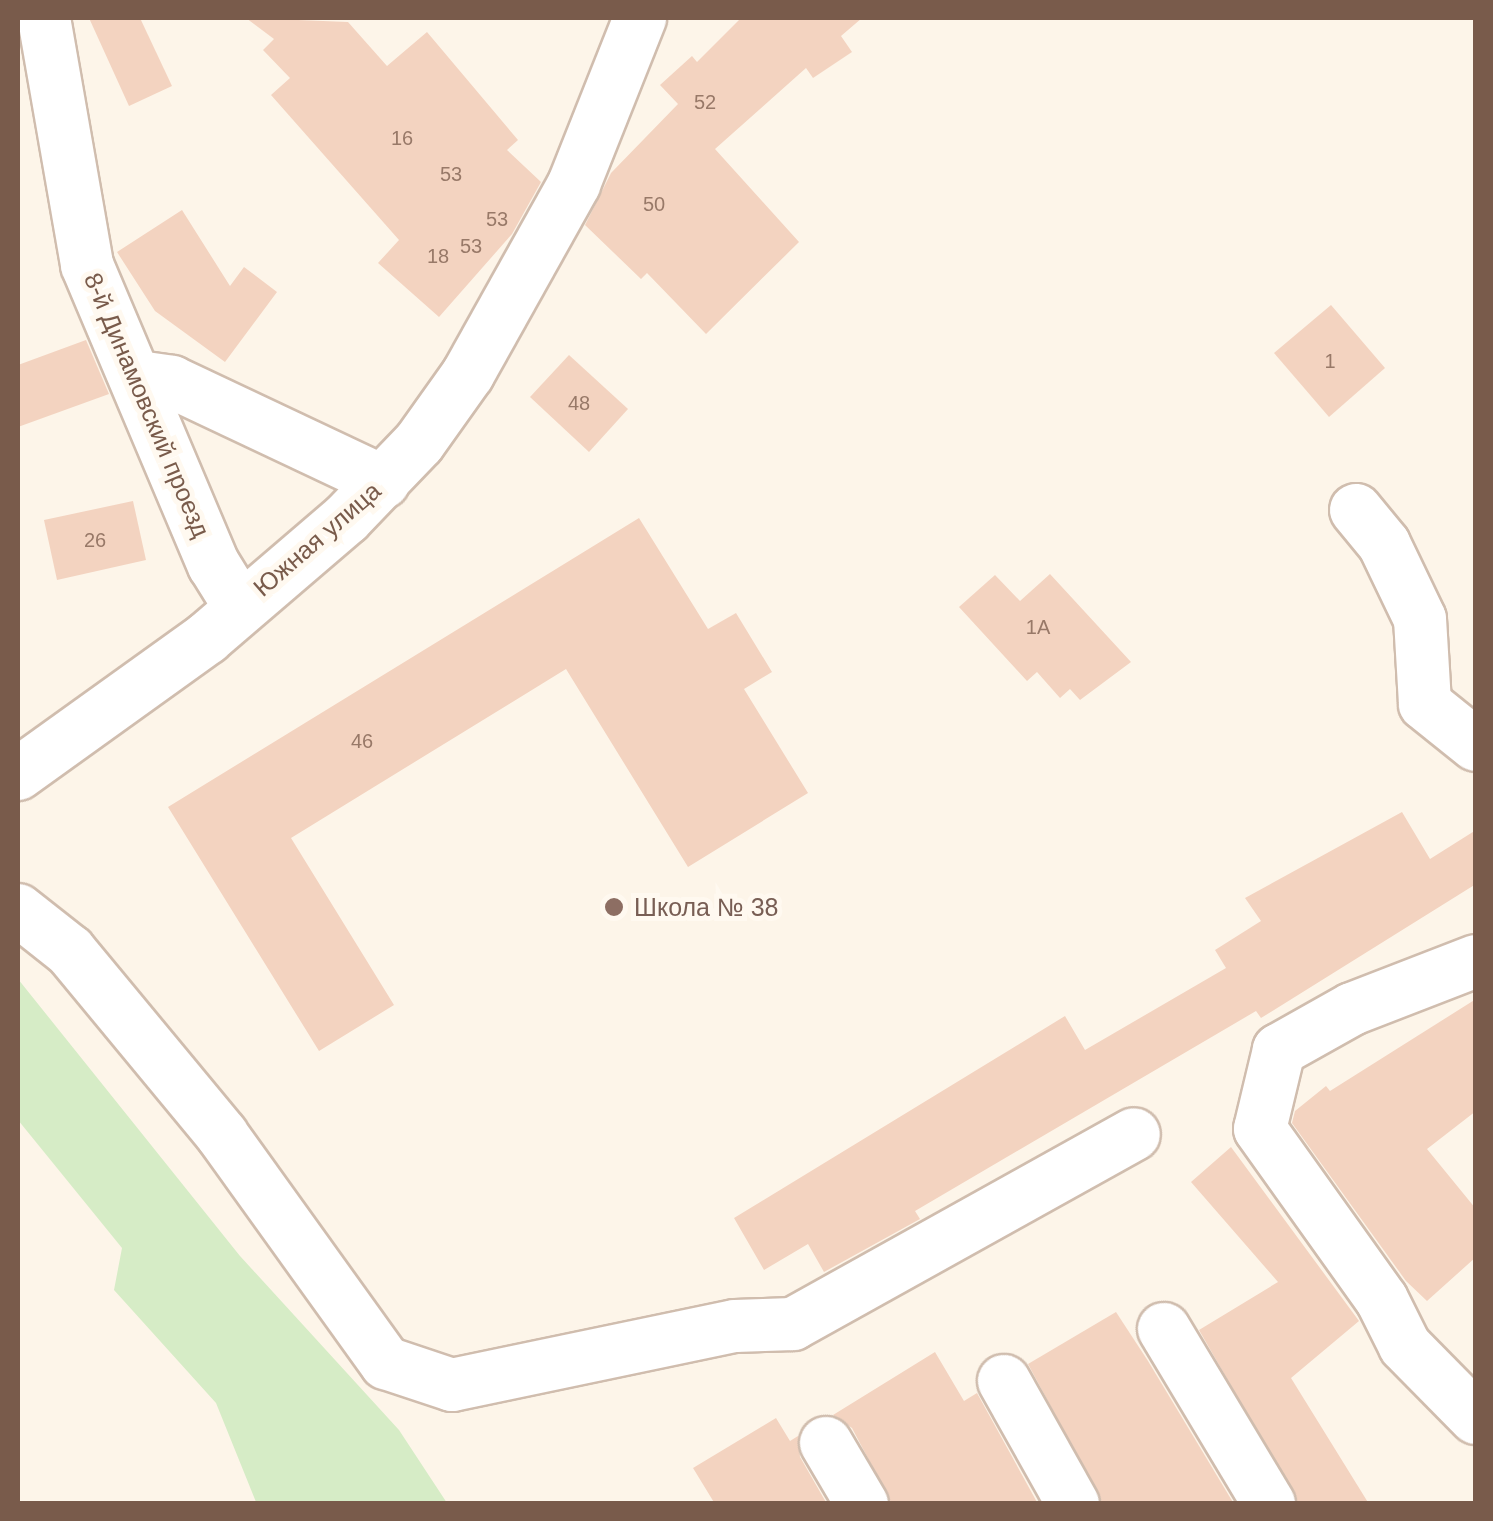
<!DOCTYPE html>
<html>
<head>
<meta charset="utf-8">
<style>
	body { margin:0 }
	#map { position:relative; width:1493px; height:1521px; overflow:hidden; background:#fdf5e9; font-family:Helvetica,sans-serif }
	div>[style] { position:absolute }
	.green>* { inset:0; background:#d6ecc6 }
	.building>* { inset:0; background:#f3d3c0 }
	.roads { filter:drop-shadow(2px 0 #d0bdae) drop-shadow(-2px 0 #d0bdae) drop-shadow(0 2px #d0bdae) drop-shadow(0 -2px #d0bdae) }
	.minor>* { height:52px; margin:-26px; padding:0 26px; transform-origin:26px; border-radius:26px; background:#fff }
	.dots>* { width:28px; height:28px; translate:-50% -50%; box-sizing:border-box; border:5px solid #fff9f0; border-radius:50% }
	span { translate:-50% -50%; white-space:nowrap; text-align:center; line-height:1.15; -webkit-text-stroke:10px #fff9f0; paint-order:stroke }
	.number-label { font-size:20px; color:#987968 }
	.number-label span { -webkit-text-stroke-width:0 }
	.street-label { font-size:25px; color:#795b4b }
	.education-label { font-size:25px; color:#785e54 }
	.left { translate:0 -50%; text-align:left }
	.frame { position:absolute; inset:0; border:20px solid #795b4b; pointer-events:none }
</style>
</head>
<body>
<div id="map">
	<div class="green">
		<div style="clip-path:polygon(18px 979px,240px 1256px,399px 1430px,447px 1503px,256px 1502px,216px 1403px,114px 1290px,122px 1248px,18px 1120px)"></div>
	</div>
	<div class="building">
		<div style="clip-path:polygon(89px 18px,140px 18px,172px 86px,129px 106px)"></div>
		<div style="clip-path:polygon(246px 18px,348px 22px,387px 66px,427px 32px,518px 140px,507px 150px,541px 182px,512px 234px,439px 317px,378px 263px,399px 240px,271px 95px,290px 78px,263px 50px,274px 39px)"></div>
		<div style="clip-path:polygon(741px 18px,862px 18px,841px 36px,852px 52px,813px 78px,806px 68px,715px 149px,799px 242px,706px 334px,647px 273px,641px 279px,585px 225px,611px 173px,678px 104px,660px 85px,692px 56px,697px 62px)"></div>
		<div style="clip-path:polygon(182px 210px,230px 286px,244px 267px,277px 292px,225px 362px,155px 311px,117px 252px)"></div>
		<div style="clip-path:polygon(1331px 305px,1385px 368px,1329px 417px,1274px 353px)"></div>
		<div style="clip-path:polygon(86px 340px,109px 394px,18px 427px,18px 365px)"></div>
		<div style="clip-path:polygon(569px 355px,628px 409px,589px 452px,530px 397px)"></div>
		<div style="clip-path:polygon(133px 501px,146px 560px,57px 580px,44px 520px)"></div>
		<div style="clip-path:polygon(639px 518px,708px 629px,736px 613px,772px 672px,744px 689px,808px 793px,688px 867px,566px 669px,291px 838px,394px 1005px,319px 1051px,168px 807px)"></div>
		<div style="clip-path:polygon(1050px 574px,1131px 662px,1080px 700px,1070px 689px,1060px 698px,1037px 672px,1027px 681px,959px 607px,995px 575px,1020px 601px)"></div>
		<div style="clip-path:polygon(1402px 812px,1430px 859px,1476px 830px,1476px 884px,1261px 1018px,1256px 1011px,915px 1211px,920px 1219px,824px 1272px,808px 1244px,764px 1270px,734px 1218px,1065px 1016px,1085px 1050px,1226px 968px,1215px 950px,1261px 921px,1245px 898px)"></div>
		<div style="clip-path:polygon(1476px 999px,1476px 1111px,1427px 1149px,1476px 1209px,1476px 1257px,1427px 1301px,1406px 1281px,1292px 1123px,1295px 1111px,1326px 1086px,1330px 1091px)"></div>
		<div style="clip-path:polygon(1231px 1147px,1359px 1321px,1291px 1378px,1369px 1504px,1299px 1504px,1199px 1330px,1278px 1282px,1191px 1182px)"></div>
		<div style="clip-path:polygon(1116px 1312px,1148px 1361px,1234px 1504px,1103px 1504px,1028px 1364px)"></div>
		<div style="clip-path:polygon(935px 1352px,964px 1401px,977px 1393px,1038px 1504px,892px 1504px,852px 1428px,833px 1415px)"></div>
		<div style="clip-path:polygon(776px 1418px,790px 1441px,798px 1436px,800px 1457px,827px 1504px,715px 1504px,693px 1468px)"></div>
	</div>
	<div class="roads">
		<div class="minor">
			<div style="left:44px;top:18px;width:251px;rotate:80.1deg"></div>
			<div style="left:87px;top:265px;width:326px;rotate:67.1deg"></div>
			<div style="left:214px;top:565px;width:49px;rotate:58.2deg"></div>
			<div style="left:138px;top:377px;width:34px;rotate:8deg"></div>
			<div style="left:172px;top:382px;width:234px;rotate:25.3deg"></div>
			<div style="left:1356px;top:510px;width:44px;rotate:50.5deg"></div>
			<div style="left:1384px;top:544px;width:83px;rotate:64.4deg"></div>
			<div style="left:1420px;top:619px;width:85px;rotate:86.6deg"></div>
			<div style="left:1425px;top:704px;width:65px;rotate:38.8deg"></div>
			<div style="left:18px;top:774px;width:233px;rotate:-35.7deg"></div>
			<div style="left:207px;top:638px;width:183px;rotate:-40.6deg"></div>
			<div style="left:346px;top:519px;width:105px;rotate:-46.2deg"></div>
			<div style="left:419px;top:443px;width:85px;rotate:-54.6deg"></div>
			<div style="left:468px;top:374px;width:218px;rotate:-60.8deg"></div>
			<div style="left:574px;top:184px;width:179px;rotate:-68.3deg"></div>
			<div style="left:18px;top:910px;width:66px;rotate:38.3deg"></div>
			<div style="left:70px;top:951px;width:239px;rotate:50.4deg"></div>
			<div style="left:222px;top:1135px;width:281px;rotate:54.3deg"></div>
			<div style="left:386px;top:1363px;width:70px;rotate:18.4deg"></div>
			<div style="left:452px;top:1385px;width:289px;rotate:-11.8deg"></div>
			<div style="left:735px;top:1326px;width:58px;rotate:-2deg"></div>
			<div style="left:793px;top:1324px;width:390px;rotate:-29.1deg"></div>
			<div style="left:1476px;top:961px;width:133px;rotate:158.8deg"></div>
			<div style="left:1352px;top:1009px;width:84px;rotate:150.7deg"></div>
			<div style="left:1279px;top:1050px;width:81px;rotate:103.5deg"></div>
			<div style="left:1260px;top:1129px;width:210px;rotate:54.5deg"></div>
			<div style="left:1382px;top:1300px;width:51px;rotate:63.4deg"></div>
			<div style="left:1405px;top:1346px;width:101px;rotate:45.4deg"></div>
			<div style="left:1164px;top:1329px;width:204px;rotate:59deg"></div>
			<div style="left:1004px;top:1381px;width:141px;rotate:60.7deg"></div>
			<div style="left:826px;top:1443px;width:71px;rotate:59.5deg"></div>
		</div>
	</div>
	<div class="dots">
		<div style="left:614px;top:907px;background:#8d6e63"></div>
	</div>
	<div class="number-label">
		<span style="left:705px;top:102px">52</span>
		<span style="left:402px;top:138px">16</span>
		<span style="left:451px;top:174px">53</span>
		<span style="left:654px;top:204px">50</span>
		<span style="left:497px;top:219px">53</span>
		<span style="left:471px;top:246px">53</span>
		<span style="left:438px;top:256px">18</span>
		<span style="left:1330px;top:361px">1</span>
		<span style="left:579px;top:403px">48</span>
		<span style="left:95px;top:540px">26</span>
		<span style="left:1038px;top:627px">1А</span>
		<span style="left:362px;top:741px">46</span>
	</div>
	<div class="street-label">
		<span style="left:147px;top:405px;rotate:67deg">8-й Динамовский проезд</span>
		<span style="left:317px;top:539px;rotate:-41deg">Южная улица</span>
	</div>
	<div class="education-label">
		<span class="left" style="left:634px;top:907px">Школа № 38</span>
	</div>
	<div class="frame"></div>
</div>
</body>
</html>
